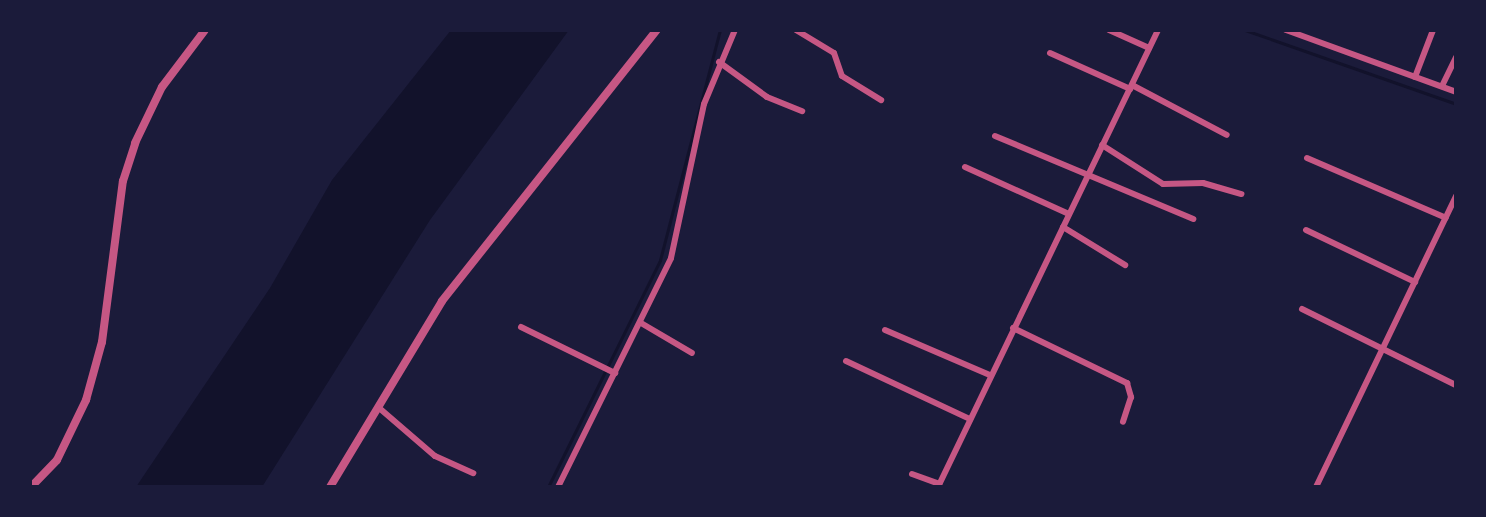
<!DOCTYPE html>
<html>
<head>
<meta charset="utf-8">
<style>
	body { margin:0 }
	#map { position:relative; width:1486px; height:517px; overflow:hidden; background:#1b1b3a; font-family:"Archivo Narrow",sans-serif }
	div>[style] { position:absolute }
	.water>* { inset:0; background:#12122b }
	.stream>* { height:3px; margin:-1.5px; padding:0 1.5px; transform-origin:1.5px; border-radius:1.5px; background:#12122b }
	.minor>* { height:6px; margin:-3px; padding:0 3px; transform-origin:3px; border-radius:3px; background:#c65784 }
	.tertiary>* { height:8px; margin:-4px; padding:0 4px; transform-origin:4px; border-radius:4px; background:#c65784 }
	span { translate:-50% -50%; white-space:nowrap; text-align:center; line-height:1.15; -webkit-text-stroke:4.5px #1b1b3a; paint-order:stroke }
	.frame { position:absolute; inset:0; border:32px solid #1b1b3a; pointer-events:none }
</style>
</head>
<body>
<div id="map">
	<div class="water">
		<div style="clip-path:polygon(451px 30px,569px 30px,430px 220px,262px 487px,136px 487px,270px 288px,332px 180px)"></div>
	</div>
	<div class="stream">
		<div style="left:1245px;top:30px;width:224px;rotate:19.3deg"></div>
		<div style="left:548px;top:487px;width:253px;rotate:-63.7deg"></div>
		<div style="left:660px;top:260px;width:238px;rotate:-75.4deg"></div>
	</div>
	<div class="minor">
		<div style="left:796px;top:30px;width:44px;rotate:31.2deg"></div>
		<div style="left:834px;top:53px;width:24px;rotate:71deg"></div>
		<div style="left:842px;top:76px;width:46px;rotate:31.6deg"></div>
		<div style="left:1109px;top:30px;width:44px;rotate:24.2deg"></div>
		<div style="left:1286px;top:30px;width:181px;rotate:20deg"></div>
		<div style="left:1050px;top:53px;width:88px;rotate:24.2deg"></div>
		<div style="left:719px;top:62px;width:59px;rotate:36.1deg"></div>
		<div style="left:767px;top:97px;width:38px;rotate:22deg"></div>
		<div style="left:1415px;top:77px;width:50px;rotate:-69deg"></div>
		<div style="left:1132px;top:85px;width:107px;rotate:27.8deg"></div>
		<div style="left:1442px;top:86px;width:32px;rotate:-64deg"></div>
		<div style="left:995px;top:136px;width:215px;rotate:22.7deg"></div>
		<div style="left:1102px;top:145px;width:72px;rotate:32.6deg"></div>
		<div style="left:1163px;top:184px;width:40px;rotate:-1.4deg"></div>
		<div style="left:1203px;top:183px;width:40px;rotate:16deg"></div>
		<div style="left:1307px;top:158px;width:151px;rotate:23.3deg"></div>
		<div style="left:965px;top:167px;width:114px;rotate:24.3deg"></div>
		<div style="left:1063px;top:227px;width:73px;rotate:31.5deg"></div>
		<div style="left:1306px;top:230px;width:121px;rotate:25.5deg"></div>
		<div style="left:1302px;top:309px;width:172px;rotate:26.3deg"></div>
		<div style="left:641px;top:323px;width:59px;rotate:30.5deg"></div>
		<div style="left:521px;top:327px;width:105px;rotate:26.1deg"></div>
		<div style="left:1013px;top:328px;width:127px;rotate:25.8deg"></div>
		<div style="left:1127px;top:383px;width:15px;rotate:74deg"></div>
		<div style="left:1131px;top:397px;width:26px;rotate:108deg"></div>
		<div style="left:885px;top:330px;width:114px;rotate:23.2deg"></div>
		<div style="left:846px;top:361px;width:137px;rotate:25.1deg"></div>
		<div style="left:378px;top:407px;width:75px;rotate:40.7deg"></div>
		<div style="left:435px;top:456px;width:42px;rotate:24.1deg"></div>
		<div style="left:912px;top:474px;width:29px;rotate:20deg"></div>
		<div style="left:558px;top:487px;width:255px;rotate:-63.7deg"></div>
		<div style="left:671px;top:258px;width:157px;rotate:-77.9deg"></div>
		<div style="left:704px;top:104px;width:80px;rotate:-67.3deg"></div>
		<div style="left:938px;top:487px;width:507px;rotate:-64.29deg"></div>
		<div style="left:1316px;top:487px;width:323px;rotate:-64.3deg"></div>
	</div>
	<div class="tertiary">
		<div style="left:31px;top:487px;width:37px;rotate:-46deg"></div>
		<div style="left:57px;top:460px;width:67px;rotate:-64.2deg"></div>
		<div style="left:86px;top:400px;width:60px;rotate:-74.6deg"></div>
		<div style="left:102px;top:342px;width:162px;rotate:-82.6deg"></div>
		<div style="left:123px;top:181px;width:40px;rotate:-72deg"></div>
		<div style="left:135px;top:143px;width:62px;rotate:-64.3deg"></div>
		<div style="left:162px;top:87px;width:71px;rotate:-53deg"></div>
		<div style="left:330px;top:487px;width:217px;rotate:-58.9deg"></div>
		<div style="left:442px;top:301px;width:346px;rotate:-51.6deg"></div>
	</div>
	<div class="frame"></div>
</div>
</body>
</html>
